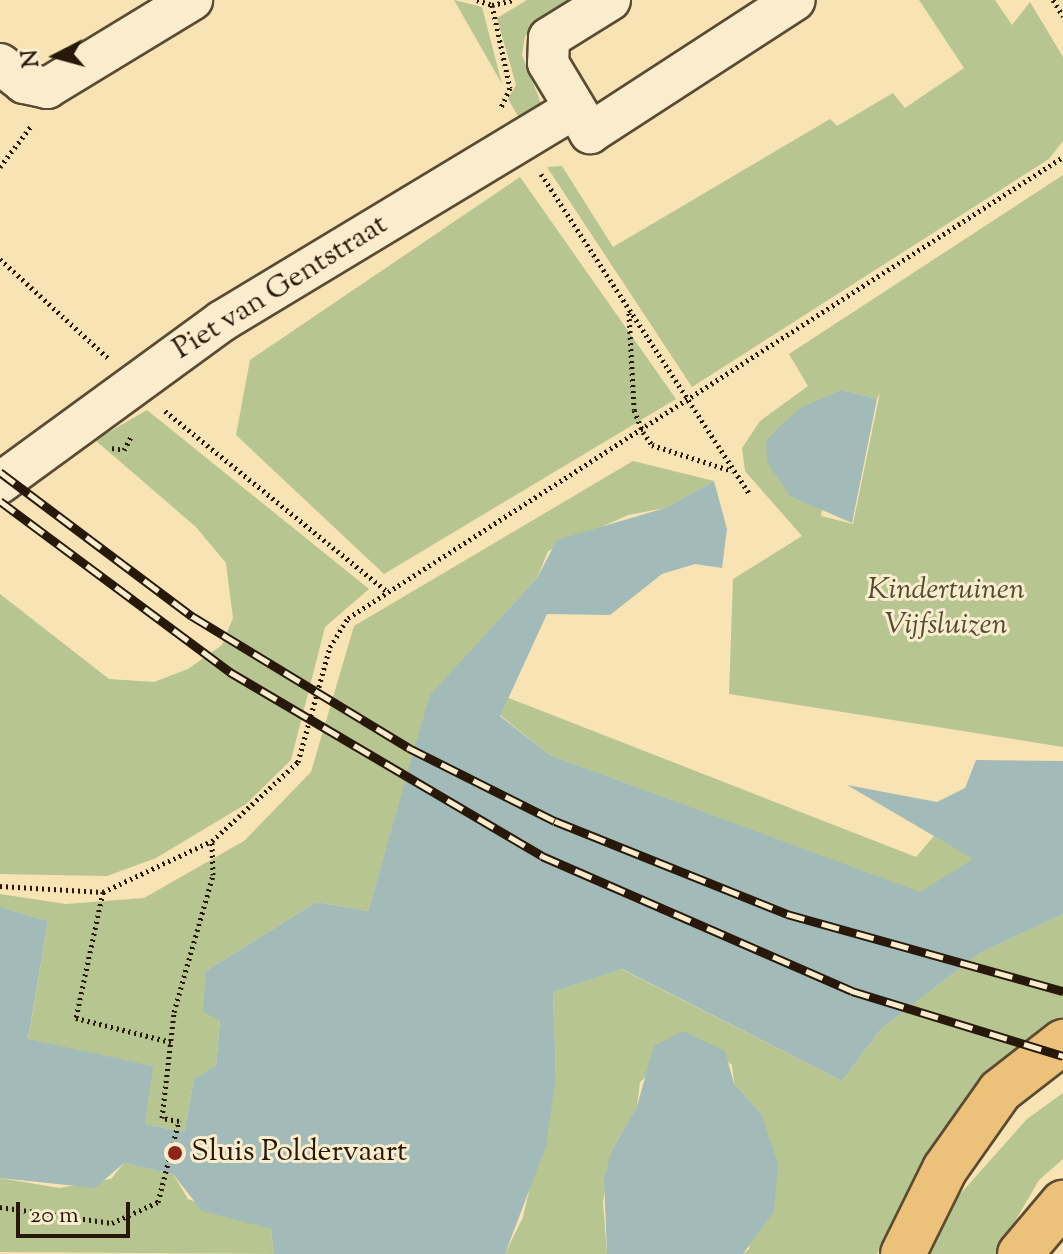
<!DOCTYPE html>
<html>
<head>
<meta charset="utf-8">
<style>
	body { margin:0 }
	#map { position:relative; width:1063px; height:1254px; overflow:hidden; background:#f7e3b3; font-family:"Sorts Mill Goudy",serif }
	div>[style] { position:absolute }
	.green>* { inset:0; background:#b7c591 }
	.water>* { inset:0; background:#a2bbb8 }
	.path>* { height:5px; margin-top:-2.5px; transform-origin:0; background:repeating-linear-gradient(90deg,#271809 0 2px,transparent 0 6px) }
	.roads { filter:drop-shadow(2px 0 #5b4b34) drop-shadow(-2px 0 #5b4b34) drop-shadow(0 2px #5b4b34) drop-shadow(0 -2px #5b4b34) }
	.minor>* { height:40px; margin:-20px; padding:0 20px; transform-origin:20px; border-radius:20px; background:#faedce }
	.motorway>* { height:44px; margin:-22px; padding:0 22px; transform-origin:22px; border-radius:22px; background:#ecc27a }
	.rail>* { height:9px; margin-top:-4.5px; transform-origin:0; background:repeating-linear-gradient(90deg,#faedce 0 18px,#271809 0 36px); box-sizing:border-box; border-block:2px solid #271809 }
	.dots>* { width:22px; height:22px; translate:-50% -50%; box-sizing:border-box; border:4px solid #faedce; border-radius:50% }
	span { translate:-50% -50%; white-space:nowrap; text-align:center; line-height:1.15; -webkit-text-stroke:6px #faedce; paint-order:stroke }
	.street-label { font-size:30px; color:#271809 }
	.park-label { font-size:30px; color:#524c32; font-style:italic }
	.poi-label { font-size:30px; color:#271809 }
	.left { translate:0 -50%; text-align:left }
	.north { position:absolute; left:16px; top:16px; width:80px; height:80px; -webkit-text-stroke:6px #faedce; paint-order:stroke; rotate:264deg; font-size:22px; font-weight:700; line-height:32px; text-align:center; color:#271809 }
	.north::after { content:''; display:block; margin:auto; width:28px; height:36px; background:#271809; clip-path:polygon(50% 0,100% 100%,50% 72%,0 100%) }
	.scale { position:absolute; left:16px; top:1202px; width:114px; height:36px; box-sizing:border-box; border:4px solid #271809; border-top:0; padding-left:10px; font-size:24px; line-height:28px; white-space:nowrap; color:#271809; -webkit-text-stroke:6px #faedce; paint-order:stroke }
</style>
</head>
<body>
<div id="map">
	<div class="green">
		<div style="clip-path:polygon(454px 0,482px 7px,502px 84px)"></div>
		<div style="clip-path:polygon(527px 0,575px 0,525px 36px,522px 55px,541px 103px,524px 126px,508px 99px,516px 85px,497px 18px)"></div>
		<div style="clip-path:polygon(919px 0,995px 0,1012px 25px,1030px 2px,1063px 57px,1063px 141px,1049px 159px,692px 387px,547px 167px,562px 166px,613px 247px,830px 119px,837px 126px,893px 93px,905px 108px,964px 68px)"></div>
		<div style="clip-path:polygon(evenodd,1063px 175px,1063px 747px,729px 694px,733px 579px,802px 536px,745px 471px,742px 448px,760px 421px,808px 386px,789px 354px,1063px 175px,842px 390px,877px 399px,880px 392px,853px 524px,821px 516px,842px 390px)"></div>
		<div style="clip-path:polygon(520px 177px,676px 399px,384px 574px,236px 435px,250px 360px)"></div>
		<div style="clip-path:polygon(147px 410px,369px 589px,325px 627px,291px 760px,246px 804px,156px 858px,107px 876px,0 874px,0 594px,109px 679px,154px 682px,188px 669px,222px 645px,233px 618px,226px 563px,196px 527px,95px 440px)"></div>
		<div style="clip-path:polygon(633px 461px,714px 481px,665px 508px,628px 515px,548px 551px,537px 578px,431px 695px,368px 911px,316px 902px,206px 971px,220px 1019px,216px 1065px,194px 1079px,184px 1132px,145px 1124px,152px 1066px,28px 1040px,48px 921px,0 907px,0 894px,66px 904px,144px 898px,244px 841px,311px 772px,354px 626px)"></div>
		<div style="clip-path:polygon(506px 697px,916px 857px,934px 836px,974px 859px,920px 893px,550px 755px,500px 715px)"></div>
		<div style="clip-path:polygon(1063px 914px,1063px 1028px,960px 1109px,907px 1191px,877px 1254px,743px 1254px,749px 1249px,761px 1113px,734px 1084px,732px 1065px,694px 1036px,640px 1082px,637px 1106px,611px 1152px,603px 1202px,607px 1254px,505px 1254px,523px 1217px,556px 1076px,553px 992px,621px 969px,842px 1081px,881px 1029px,980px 953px)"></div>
		<div style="clip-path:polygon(1063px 1093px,1063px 1159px,1039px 1180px,996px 1254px,930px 1254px,954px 1201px,1027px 1119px)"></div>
		<div style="clip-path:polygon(124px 1163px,173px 1174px,188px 1199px,271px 1229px,274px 1254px,0 1252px,0 1178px,59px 1188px,111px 1179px)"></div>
	</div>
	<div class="water">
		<div style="clip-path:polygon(842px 390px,877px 399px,852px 523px,790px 496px,767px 462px,766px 442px,776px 430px,800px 408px)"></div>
		<div style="clip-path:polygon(714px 481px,727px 529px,722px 568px,695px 564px,662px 574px,610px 615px,547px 614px,500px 716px,550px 755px,920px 892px,973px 859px,847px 785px,937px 802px,965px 788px,976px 760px,1063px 761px,1063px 914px,980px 953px,881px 1029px,842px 1081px,622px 969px,553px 992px,556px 1076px,546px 1146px,505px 1254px,274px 1254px,271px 1229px,202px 1211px,173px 1174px,124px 1163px,95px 1188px,0 1178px,0 907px,48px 921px,28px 1039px,153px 1066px,145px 1124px,184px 1132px,194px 1079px,216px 1065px,220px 1020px,203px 1012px,206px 971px,316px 902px,368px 911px,430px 695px,537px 578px,557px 540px,665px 508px)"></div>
		<div style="clip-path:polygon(683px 1031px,725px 1051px,734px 1084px,761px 1113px,778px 1164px,774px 1211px,743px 1254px,607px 1254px,604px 1180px,611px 1152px,637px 1106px,654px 1046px)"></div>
	</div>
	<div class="path">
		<div style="left:477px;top:0;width:16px;rotate:18deg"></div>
		<div style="left:492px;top:5px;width:85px;rotate:77.8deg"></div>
		<div style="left:510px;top:88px;width:21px;rotate:115deg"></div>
		<div style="left:1053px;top:0;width:19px;rotate:58deg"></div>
		<div style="left:492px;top:5px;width:23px;rotate:-13deg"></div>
		<div style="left:0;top:167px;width:53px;rotate:-52.7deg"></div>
		<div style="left:541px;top:174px;width:383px;rotate:56.9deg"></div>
		<div style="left:0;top:259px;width:147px;rotate:42.5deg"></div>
		<div style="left:629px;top:313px;width:97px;rotate:87deg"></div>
		<div style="left:634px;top:410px;width:24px;rotate:68deg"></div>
		<div style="left:643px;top:432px;width:16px;rotate:55deg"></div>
		<div style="left:652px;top:445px;width:84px;rotate:18deg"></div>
		<div style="left:165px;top:411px;width:287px;rotate:39.1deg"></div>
		<div style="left:112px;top:448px;width:12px;rotate:9deg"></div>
		<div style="left:124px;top:450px;width:17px;rotate:-62deg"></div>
		<div style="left:0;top:886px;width:103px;rotate:3.3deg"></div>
		<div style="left:103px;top:892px;width:120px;rotate:-25.1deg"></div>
		<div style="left:212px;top:841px;width:117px;rotate:-42.6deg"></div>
		<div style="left:298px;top:762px;width:119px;rotate:-74.5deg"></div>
		<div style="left:330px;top:647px;width:34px;rotate:-58deg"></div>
		<div style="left:348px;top:618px;width:851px;rotate:-32.81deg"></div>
		<div style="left:103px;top:892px;width:129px;rotate:102.1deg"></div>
		<div style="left:76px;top:1018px;width:98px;rotate:14.2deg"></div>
		<div style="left:0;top:1207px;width:113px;rotate:8.1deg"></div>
		<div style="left:112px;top:1223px;width:51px;rotate:-24.5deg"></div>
		<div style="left:158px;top:1202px;width:84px;rotate:-75.5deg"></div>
		<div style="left:179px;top:1121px;width:17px;rotate:-170deg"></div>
		<div style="left:162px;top:1118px;width:107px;rotate:-83.5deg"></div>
		<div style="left:174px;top:1012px;width:142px;rotate:-74.1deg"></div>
		<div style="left:213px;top:875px;width:34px;rotate:-92deg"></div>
	</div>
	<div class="roads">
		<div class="minor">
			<div style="left:610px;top:0;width:72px;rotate:148.1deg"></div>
			<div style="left:549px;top:38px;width:25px;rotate:92deg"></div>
			<div style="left:548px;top:63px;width:82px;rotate:59deg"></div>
			<div style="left:590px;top:133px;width:244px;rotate:-33deg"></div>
			<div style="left:0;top:64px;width:31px;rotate:38deg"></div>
			<div style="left:24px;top:83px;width:24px;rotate:12deg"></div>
			<div style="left:47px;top:88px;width:170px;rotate:-31.3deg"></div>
			<div style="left:0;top:483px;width:275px;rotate:-36.1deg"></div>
			<div style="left:222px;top:321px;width:410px;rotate:-31.1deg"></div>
		</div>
		<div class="motorway">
			<div style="left:903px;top:1254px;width:95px;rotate:-63.7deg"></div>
			<div style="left:945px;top:1169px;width:95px;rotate:-54.8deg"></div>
			<div style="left:1000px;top:1091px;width:80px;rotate:-37.9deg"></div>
			<div style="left:1020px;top:1254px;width:67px;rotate:-49.9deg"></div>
		</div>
	</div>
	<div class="rail">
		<div style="left:0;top:472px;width:240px;rotate:36.9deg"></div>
		<div style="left:192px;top:616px;width:254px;rotate:31.3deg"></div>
		<div style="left:409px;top:748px;width:163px;rotate:26.6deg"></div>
		<div style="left:555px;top:821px;width:250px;rotate:21.8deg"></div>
		<div style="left:787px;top:914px;width:287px;rotate:15.6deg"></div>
		<div style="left:0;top:501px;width:287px;rotate:36.6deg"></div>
		<div style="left:230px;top:672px;width:362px;rotate:30.5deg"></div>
		<div style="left:542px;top:856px;width:338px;rotate:23.5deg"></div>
		<div style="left:852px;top:991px;width:221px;rotate:17.1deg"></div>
	</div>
	<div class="dots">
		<div style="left:175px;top:1153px;background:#8f2418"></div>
	</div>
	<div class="street-label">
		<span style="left:281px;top:288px;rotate:-32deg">Piet van Gentstraat</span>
	</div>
	<div class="park-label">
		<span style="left:946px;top:608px">Kindertuinen<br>Vijfsluizen</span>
	</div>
	<div class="poi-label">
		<span class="left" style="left:191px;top:1153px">Sluis Poldervaart</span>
	</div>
	<div class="north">N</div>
	<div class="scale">20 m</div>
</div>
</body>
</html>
